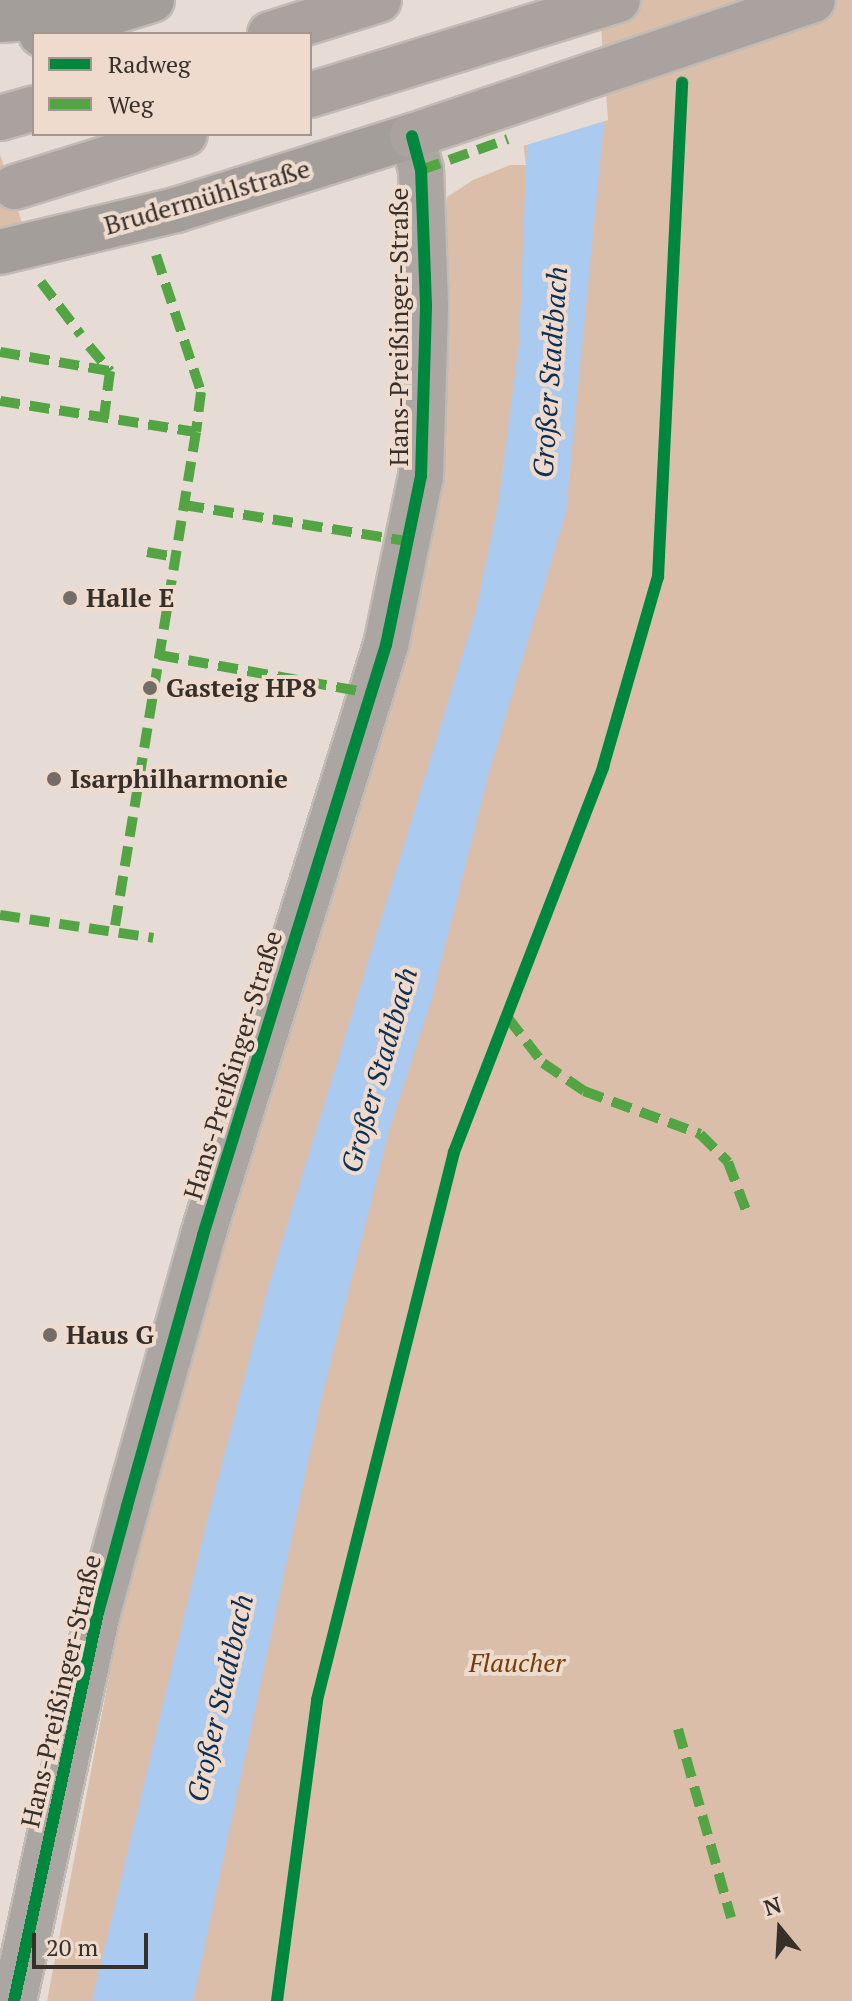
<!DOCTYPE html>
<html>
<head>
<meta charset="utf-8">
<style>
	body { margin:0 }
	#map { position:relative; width:852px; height:2001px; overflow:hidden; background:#e7dcd5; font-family:"PT Serif",serif }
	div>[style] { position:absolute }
	.green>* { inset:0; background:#dbbeaa }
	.water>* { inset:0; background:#abcaf0 }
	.pier>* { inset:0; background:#e7dcd5 }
	.roads { filter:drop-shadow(2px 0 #c2bab4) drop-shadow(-2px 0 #c2bab4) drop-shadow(0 2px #c2bab4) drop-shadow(0 -2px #c2bab4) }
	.minor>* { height:44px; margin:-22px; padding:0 22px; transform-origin:22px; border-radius:22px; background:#aba6a2 }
	.major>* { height:44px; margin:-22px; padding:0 22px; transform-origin:22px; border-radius:22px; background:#a49e9a }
	.highway>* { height:44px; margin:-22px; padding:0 22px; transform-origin:22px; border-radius:22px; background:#aaa29e }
	.quiet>* { height:10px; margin-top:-5px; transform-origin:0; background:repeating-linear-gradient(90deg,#53a443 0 20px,transparent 0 30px) }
	.cycleway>* { height:12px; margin:-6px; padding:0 6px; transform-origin:6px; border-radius:6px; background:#00873e }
	.dots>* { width:22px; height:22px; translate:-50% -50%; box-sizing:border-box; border:4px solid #eedbce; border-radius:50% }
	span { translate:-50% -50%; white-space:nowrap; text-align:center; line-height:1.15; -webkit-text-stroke:8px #eedbce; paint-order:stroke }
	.street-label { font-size:26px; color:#362f2a }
	.poi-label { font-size:26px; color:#362f2a; font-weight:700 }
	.left { translate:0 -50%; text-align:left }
	.park-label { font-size:26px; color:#763d02; font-style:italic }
	.water-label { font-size:28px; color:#0d2f53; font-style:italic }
	.legend { position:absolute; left:32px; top:32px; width:280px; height:104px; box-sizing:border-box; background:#eedbce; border:2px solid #a4968c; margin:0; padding:10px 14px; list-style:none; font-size:24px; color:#362f2a }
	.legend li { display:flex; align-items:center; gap:16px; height:40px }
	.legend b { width:40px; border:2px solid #a4968c }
	.north { position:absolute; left:740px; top:1889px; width:80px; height:80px; -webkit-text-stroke:6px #eedbce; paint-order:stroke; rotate:342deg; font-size:22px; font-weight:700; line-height:32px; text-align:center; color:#362f2a }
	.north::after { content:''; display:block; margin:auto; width:28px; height:36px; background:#362f2a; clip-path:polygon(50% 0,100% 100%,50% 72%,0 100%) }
	.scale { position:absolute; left:32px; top:1933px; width:116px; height:36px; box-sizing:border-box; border:4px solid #362f2a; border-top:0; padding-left:10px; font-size:24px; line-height:28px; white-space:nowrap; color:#362f2a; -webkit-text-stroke:6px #eedbce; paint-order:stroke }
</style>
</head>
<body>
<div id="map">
	<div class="green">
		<div style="clip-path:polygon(504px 0,852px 0,852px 2001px,47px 2001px,120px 1619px,174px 1398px,258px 1104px,329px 905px,423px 587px,446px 452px,447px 197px,473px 180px,510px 165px,526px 165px)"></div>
		<div style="clip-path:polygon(0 154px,23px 226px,0 227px)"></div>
	</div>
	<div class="water">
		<div style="clip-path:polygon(504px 0,595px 0,604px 122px,566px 512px,487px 780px,432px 998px,389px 1131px,322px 1396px,193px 2001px,92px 2001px,206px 1525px,270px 1281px,476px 611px,498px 505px,519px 344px,527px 145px)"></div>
	</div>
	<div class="pier">
		<div style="clip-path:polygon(500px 0,599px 0,608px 120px,523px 146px)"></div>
	</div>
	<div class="roads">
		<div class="minor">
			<div style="left:14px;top:2001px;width:397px;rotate:-77.8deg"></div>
			<div style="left:98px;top:1613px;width:111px;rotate:-74.8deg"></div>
			<div style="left:127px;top:1506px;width:281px;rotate:-74.3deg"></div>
			<div style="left:203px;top:1235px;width:618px;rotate:-72.77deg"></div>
			<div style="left:386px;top:645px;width:173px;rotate:-78.3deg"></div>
			<div style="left:421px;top:476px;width:171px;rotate:-88.3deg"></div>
			<div style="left:426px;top:305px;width:135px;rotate:-92.1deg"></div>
			<div style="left:421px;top:170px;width:35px;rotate:-105deg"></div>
		</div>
		<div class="major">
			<div style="left:0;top:20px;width:73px;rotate:-3.9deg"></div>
			<div style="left:41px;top:34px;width:116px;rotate:-17deg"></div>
			<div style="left:0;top:252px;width:181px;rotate:-13.4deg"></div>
			<div style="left:176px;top:210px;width:247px;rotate:-17.4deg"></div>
		</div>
		<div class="highway">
			<div style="left:270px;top:34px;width:114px;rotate:-17.3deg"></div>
			<div style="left:310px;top:95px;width:322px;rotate:-17.1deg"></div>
			<div style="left:0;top:118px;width:35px;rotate:-16deg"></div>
			<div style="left:412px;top:136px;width:423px;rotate:-18.7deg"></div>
			<div style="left:15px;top:187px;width:178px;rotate:-17.3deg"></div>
		</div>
	</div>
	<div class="quiet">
		<div style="left:421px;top:170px;width:92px;rotate:-19.6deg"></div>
		<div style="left:156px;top:255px;width:144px;rotate:71.8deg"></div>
		<div style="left:201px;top:392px;width:40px;rotate:97.1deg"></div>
		<div style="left:41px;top:282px;width:66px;rotate:53deg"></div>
		<div style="left:89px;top:346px;width:33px;rotate:50deg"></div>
		<div style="left:110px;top:371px;width:46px;rotate:97.4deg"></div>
		<div style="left:0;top:352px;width:112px;rotate:9.8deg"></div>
		<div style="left:0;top:401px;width:198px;rotate:9deg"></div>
		<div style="left:196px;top:432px;width:507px;rotate:99.31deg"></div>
		<div style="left:184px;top:505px;width:226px;rotate:9.2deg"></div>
		<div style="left:147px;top:552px;width:28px;rotate:10deg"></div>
		<div style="left:159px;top:655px;width:215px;rotate:10.2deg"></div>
		<div style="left:0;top:915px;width:155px;rotate:8.5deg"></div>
		<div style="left:508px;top:1018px;width:57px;rotate:52.1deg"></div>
		<div style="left:543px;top:1063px;width:50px;rotate:34.3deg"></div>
		<div style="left:584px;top:1091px;width:124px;rotate:20.3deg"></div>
		<div style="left:700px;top:1134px;width:40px;rotate:45deg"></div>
		<div style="left:728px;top:1162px;width:54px;rotate:69.6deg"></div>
		<div style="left:678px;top:1729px;width:196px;rotate:74.3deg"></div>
	</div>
	<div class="cycleway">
		<div style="left:14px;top:2001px;width:397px;rotate:-77.8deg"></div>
		<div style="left:98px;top:1613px;width:111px;rotate:-74.8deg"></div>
		<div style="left:127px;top:1506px;width:281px;rotate:-74.3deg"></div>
		<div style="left:203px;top:1235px;width:618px;rotate:-72.77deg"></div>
		<div style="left:386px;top:645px;width:173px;rotate:-78.3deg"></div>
		<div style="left:421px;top:476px;width:171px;rotate:-88.3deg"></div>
		<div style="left:426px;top:305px;width:135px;rotate:-92.1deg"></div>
		<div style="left:421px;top:170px;width:35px;rotate:-105deg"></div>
		<div style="left:277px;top:2001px;width:304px;rotate:-82.4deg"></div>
		<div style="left:317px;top:1700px;width:565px;rotate:-75.96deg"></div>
		<div style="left:454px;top:1152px;width:413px;rotate:-68.8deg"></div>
		<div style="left:603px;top:767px;width:198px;rotate:-73.9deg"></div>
		<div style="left:658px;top:577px;width:495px;rotate:-87.2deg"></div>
	</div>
	<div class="dots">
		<div style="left:70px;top:598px;background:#746c66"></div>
		<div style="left:150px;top:688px;background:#746c66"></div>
		<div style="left:54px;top:779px;background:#746c66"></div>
		<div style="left:50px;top:1335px;background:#746c66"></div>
	</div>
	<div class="street-label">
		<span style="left:207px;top:197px;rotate:-16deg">Brudermühlstraße</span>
		<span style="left:399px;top:327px;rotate:-90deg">Hans-Preißinger-Straße</span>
		<span style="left:233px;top:1065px;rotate:-73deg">Hans-Preißinger-Straße</span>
		<span style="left:61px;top:1691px;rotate:-77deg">Hans-Preißinger-Straße</span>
	</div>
	<div class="poi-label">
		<span class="left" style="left:86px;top:598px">Halle E</span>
		<span class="left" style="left:166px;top:688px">Gasteig HP8</span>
		<span class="left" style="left:70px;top:779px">Isarphilharmonie</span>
		<span class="left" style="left:66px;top:1335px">Haus G</span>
	</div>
	<div class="park-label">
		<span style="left:517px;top:1663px">Flaucher</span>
	</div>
	<div class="water-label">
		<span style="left:550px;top:372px;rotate:-86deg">Großer Stadtbach</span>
		<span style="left:379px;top:1070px;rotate:-74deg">Großer Stadtbach</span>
		<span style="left:220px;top:1698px;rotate:-77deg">Großer Stadtbach</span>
	</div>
	<ul class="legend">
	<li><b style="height:10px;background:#00873e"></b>Radweg</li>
	<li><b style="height:10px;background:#53a443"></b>Weg</li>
	</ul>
	<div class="north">N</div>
	<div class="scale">20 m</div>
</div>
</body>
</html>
